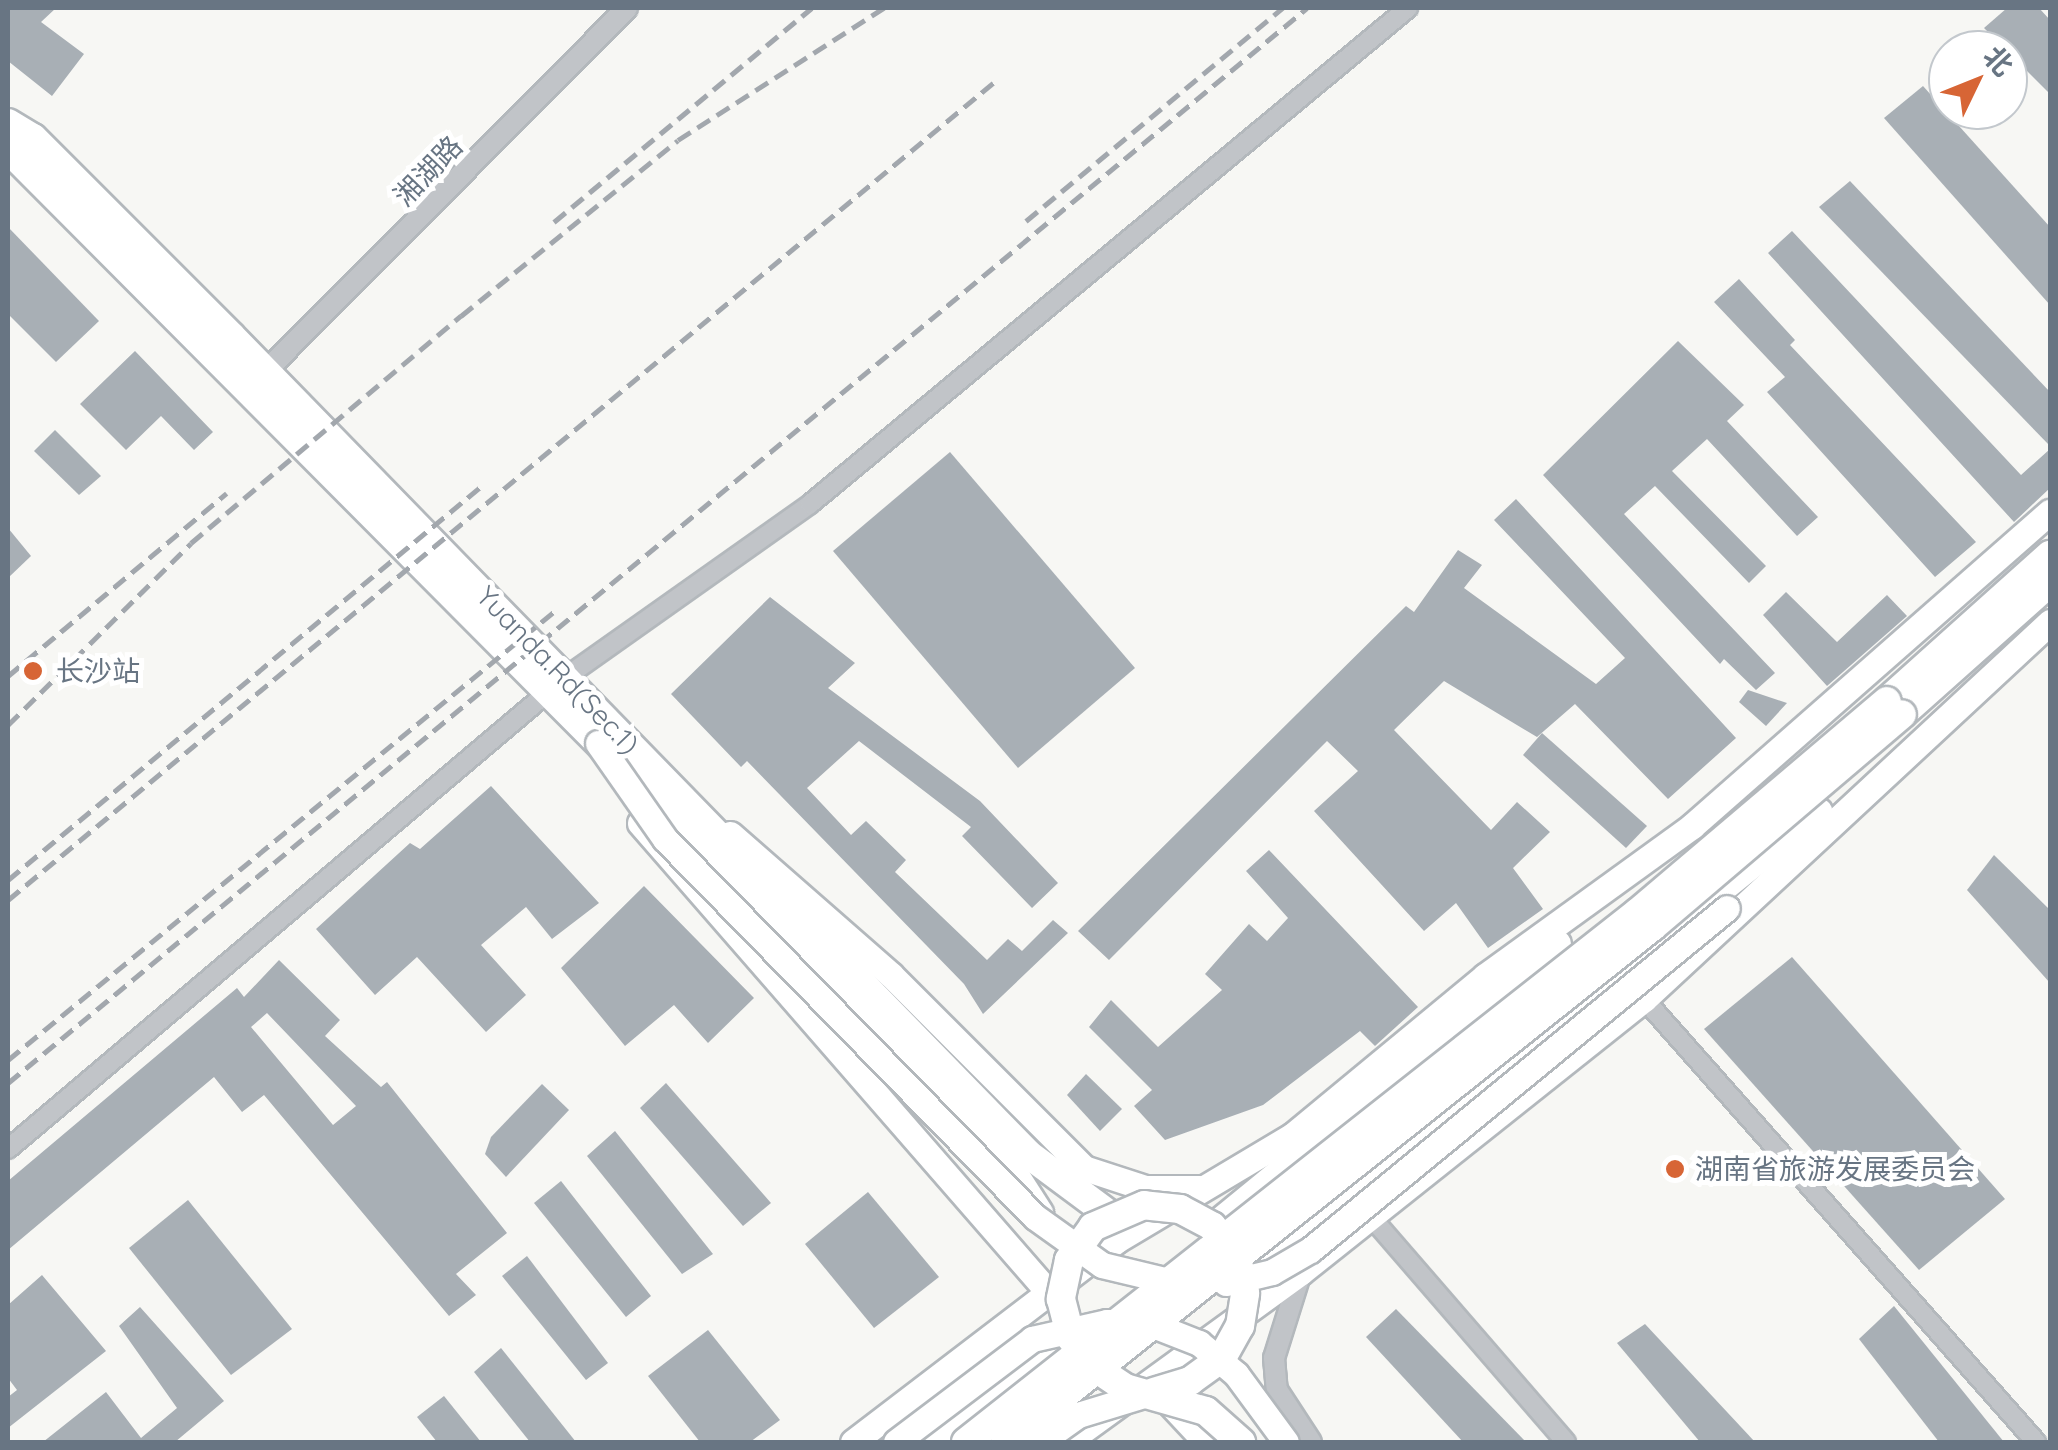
<!DOCTYPE html>
<html>
<head>
<meta charset="utf-8">
<style>
	body { margin:0 }
	#map { position:relative; width:2058px; height:1450px; overflow:hidden; background:#f7f7f4; font-family:Quicksand,"Noto Sans SC",sans-serif }
	div>[style] { position:absolute }
	.building>* { inset:0; background:#a8afb5 }
	.roads { filter:drop-shadow(2px 0 #b3b8bc) drop-shadow(-2px 0 #b3b8bc) drop-shadow(0 2px #b3b8bc) drop-shadow(0 -2px #b3b8bc) }
	.minor>* { height:18px; margin:-9px; padding:0 9px; transform-origin:9px; border-radius:9px; background:#c1c4c8 }
	.tertiary>* { height:20px; margin:-10px; padding:0 10px; transform-origin:10px; border-radius:10px; background:#c1c4c8 }
	.secondary>* { height:25px; margin:-12.5px; padding:0 12.5px; transform-origin:12.5px; border-radius:12.5px; background:#fff }
	.primary>* { height:28px; margin:-14px; padding:0 14px; transform-origin:14px; border-radius:14px; background:#fff }
	.trunk>* { height:28px; margin:-14px; padding:0 14px; transform-origin:14px; border-radius:14px; background:#fff }
	.rail>* { height:5px; margin-top:-2.5px; transform-origin:0; background:repeating-linear-gradient(90deg,#a2a7ad 0 15px,transparent 0 23px) }
	.bridges { filter:drop-shadow(2px 0 #b3b8bc) drop-shadow(-2px 0 #b3b8bc) drop-shadow(0 2px #b3b8bc) drop-shadow(0 -2px #b3b8bc) }
	.secondary-bridge>* { height:25px; margin:-12.5px; padding:0 12.5px; transform-origin:12.5px; border-radius:12.5px; background:#fff }
	.primary-bridge>* { height:28px; margin:-14px; padding:0 14px; transform-origin:14px; border-radius:14px; background:#fff }
	.trunk-bridge>* { height:28px; margin:-14px; padding:0 14px; transform-origin:14px; border-radius:14px; background:#fff }
	.dots>* { width:28px; height:28px; translate:-50% -50%; box-sizing:border-box; border:5px solid #fff; border-radius:50% }
	span { translate:-50% -50%; white-space:nowrap; text-align:center; line-height:1.15; -webkit-text-stroke:10px #fff; paint-order:stroke }
	.street-label { font-size:28px; color:#687583 }
	.poi-label { font-size:28px; color:#687583 }
	.left { translate:0 -50%; text-align:left }
	.frame { position:absolute; inset:0; border:10px solid #687583; pointer-events:none }
	.north { position:absolute; left:1928px; top:30px; width:100px; height:100px; box-sizing:border-box; background:#fff; border:2px solid #c3c8cd; border-radius:50%; rotate:47deg; font-size:28px; font-weight:700; line-height:40px; text-align:center; color:#687583 }
	.north::after { content:''; display:block; margin:auto; width:35px; height:45px; background:#d76535; clip-path:polygon(50% 0,100% 100%,50% 72%,0 100%) }
</style>
</head>
<body>
<div id="map">
	<div class="building">
		<div style="clip-path:polygon(8px 8px,56px 8px,41px 22px,84px 54px,52px 96px,8px 61px)"></div>
		<div style="clip-path:polygon(2007px 8px,2039px 8px,2050px 20px,2050px 94px,1984px 28px)"></div>
		<div style="clip-path:polygon(1923px 86px,2050px 227px,2050px 305px,1884px 118px)"></div>
		<div style="clip-path:polygon(1850px 181px,2050px 392px,2050px 446px,1819px 207px)"></div>
		<div style="clip-path:polygon(8px 227px,99px 321px,56px 362px,8px 314px)"></div>
		<div style="clip-path:polygon(1792px 231px,2021px 475px,2050px 449px,2050px 488px,2014px 522px,1768px 253px)"></div>
		<div style="clip-path:polygon(1739px 279px,1795px 340px,1790px 345px,1976px 542px,1935px 577px,1767px 392px,1785px 377px,1714px 302px)"></div>
		<div style="clip-path:polygon(1678px 341px,1744px 405px,1727px 421px,1818px 517px,1797px 536px,1707px 439px,1672px 471px,1766px 566px,1749px 583px,1655px 486px,1624px 514px,1775px 673px,1756px 690px,1724px 659px,1720px 664px,1543px 475px)"></div>
		<div style="clip-path:polygon(135px 351px,213px 432px,194px 450px,161px 416px,126px 450px,80px 404px)"></div>
		<div style="clip-path:polygon(55px 430px,101px 476px,79px 495px,34px 451px)"></div>
		<div style="clip-path:polygon(950px 452px,1135px 668px,1018px 768px,833px 551px)"></div>
		<div style="clip-path:polygon(1516px 499px,1736px 738px,1668px 799px,1575px 704px,1537px 737px,1444px 681px,1394px 730px,1491px 830px,1517px 802px,1550px 832px,1513px 868px,1543px 909px,1488px 948px,1456px 903px,1424px 931px,1314px 811px,1358px 771px,1327px 741px,1109px 960px,1078px 931px,1406px 606px,1414px 612px,1458px 550px,1482px 565px,1464px 588px,1596px 684px,1625px 658px,1494px 520px)"></div>
		<div style="clip-path:polygon(8px 528px,31px 556px,8px 578px)"></div>
		<div style="clip-path:polygon(1786px 592px,1837px 642px,1887px 595px,1907px 616px,1827px 686px,1763px 615px)"></div>
		<div style="clip-path:polygon(770px 597px,855px 663px,828px 688px,980px 801px,1058px 883px,1032px 908px,962px 836px,971px 827px,859px 741px,807px 788px,851px 835px,866px 821px,906px 860px,895px 872px,987px 960px,1008px 939px,1022px 951px,1053px 920px,1068px 933px,983px 1014px,964px 984px,747px 761px,741px 767px,671px 694px)"></div>
		<div style="clip-path:polygon(1748px 690px,1787px 703px,1766px 726px,1739px 702px)"></div>
		<div style="clip-path:polygon(1542px 733px,1647px 826px,1626px 848px,1523px 755px)"></div>
		<div style="clip-path:polygon(491px 786px,599px 903px,552px 939px,526px 907px,481px 945px,526px 995px,486px 1032px,417px 957px,375px 995px,316px 929px,410px 843px,420px 849px)"></div>
		<div style="clip-path:polygon(1269px 850px,1418px 1007px,1375px 1046px,1360px 1031px,1263px 1105px,1165px 1140px,1134px 1106px,1152px 1090px,1089px 1027px,1111px 1000px,1158px 1047px,1222px 990px,1205px 974px,1249px 924px,1267px 941px,1288px 918px,1246px 871px)"></div>
		<div style="clip-path:polygon(1994px 855px,2050px 910px,2050px 983px,1967px 890px)"></div>
		<div style="clip-path:polygon(644px 886px,754px 998px,708px 1043px,674px 1005px,625px 1046px,561px 968px)"></div>
		<div style="clip-path:polygon(1792px 957px,2005px 1199px,1919px 1270px,1704px 1029px)"></div>
		<div style="clip-path:polygon(evenodd,279px 960px,340px 1020px,325px 1036px,381px 1087px,387px 1082px,507px 1233px,456px 1274px,476px 1295px,449px 1316px,264px 1095px,242px 1112px,214px 1077px,8px 1250px,8px 1181px,237px 988px,244px 997px,279px 960px,267px 1013px,356px 1106px,333px 1125px,251px 1027px,267px 1013px)"></div>
		<div style="clip-path:polygon(1086px 1074px,1122px 1109px,1100px 1131px,1067px 1095px)"></div>
		<div style="clip-path:polygon(666px 1083px,771px 1203px,743px 1226px,640px 1108px)"></div>
		<div style="clip-path:polygon(542px 1084px,569px 1110px,506px 1177px,485px 1154px,491px 1137px)"></div>
		<div style="clip-path:polygon(615px 1131px,713px 1254px,682px 1274px,587px 1156px)"></div>
		<div style="clip-path:polygon(561px 1181px,651px 1296px,626px 1317px,534px 1203px)"></div>
		<div style="clip-path:polygon(868px 1192px,939px 1277px,874px 1328px,805px 1244px)"></div>
		<div style="clip-path:polygon(188px 1200px,292px 1329px,231px 1375px,129px 1248px)"></div>
		<div style="clip-path:polygon(527px 1256px,608px 1363px,586px 1380px,502px 1276px)"></div>
		<div style="clip-path:polygon(42px 1275px,106px 1351px,8px 1428px,8px 1397px,17px 1390px,8px 1378px,8px 1305px)"></div>
		<div style="clip-path:polygon(1894px 1306px,2004px 1442px,1939px 1442px,1859px 1339px)"></div>
		<div style="clip-path:polygon(140px 1307px,224px 1401px,175px 1442px,43px 1442px,106px 1392px,141px 1438px,177px 1408px,119px 1326px)"></div>
		<div style="clip-path:polygon(1396px 1309px,1526px 1442px,1463px 1442px,1366px 1337px)"></div>
		<div style="clip-path:polygon(1645px 1324px,1755px 1442px,1700px 1442px,1617px 1343px)"></div>
		<div style="clip-path:polygon(708px 1330px,780px 1420px,750px 1442px,700px 1442px,648px 1376px)"></div>
		<div style="clip-path:polygon(501px 1348px,576px 1442px,530px 1442px,474px 1372px)"></div>
		<div style="clip-path:polygon(444px 1396px,481px 1442px,437px 1442px,417px 1417px)"></div>
	</div>
	<div class="roads">
		<div class="minor">
			<div style="left:1644px;top:999px;width:592px;rotate:48.5deg"></div>
			<div style="left:8px;top:1149px;width:731px;rotate:-40.23deg"></div>
			<div style="left:566px;top:677px;width:299px;rotate:-35.3deg"></div>
			<div style="left:810px;top:504px;width:777px;rotate:-39.67deg"></div>
			<div style="left:1371px;top:1217px;width:298px;rotate:49.1deg"></div>
		</div>
		<div class="tertiary">
			<div style="left:266px;top:371px;width:512px;rotate:-45.16deg"></div>
			<div style="left:1301px;top:1272px;width:90px;rotate:107.4deg"></div>
			<div style="left:1274px;top:1358px;width:32px;rotate:85deg"></div>
			<div style="left:1277px;top:1390px;width:62px;rotate:56.8deg"></div>
		</div>
		<div class="secondary">
			<div style="left:640px;top:823px;width:624px;rotate:48.96deg"></div>
			<div style="left:730px;top:834px;width:214px;rotate:41.2deg"></div>
			<div style="left:891px;top:975px;width:273px;rotate:45deg"></div>
			<div style="left:1084px;top:1168px;width:64px;rotate:18.2deg"></div>
			<div style="left:1145px;top:1188px;width:54px"></div>
			<div style="left:1212px;top:1226px;width:447px;rotate:-39.3deg"></div>
			<div style="left:1243px;top:1275px;width:740px;rotate:-38.85deg"></div>
			<div style="left:1163px;top:1396px;width:63px;rotate:46.9deg"></div>
			<div style="left:853px;top:1442px;width:332px;rotate:-37.4deg"></div>
			<div style="left:1117px;top:1240px;width:205px;rotate:-30.8deg"></div>
			<div style="left:1293px;top:1135px;width:249px;rotate:-39.6deg"></div>
			<div style="left:1485px;top:976px;width:256px;rotate:-35.9deg"></div>
			<div style="left:1692px;top:826px;width:476px;rotate:-41.3deg"></div>
			<div style="left:934px;top:1442px;width:172px;rotate:-37.2deg"></div>
			<div style="left:1067px;top:1442px;width:289px;rotate:-36deg"></div>
			<div style="left:1301px;top:1272px;width:438px;rotate:-38.5deg"></div>
			<div style="left:1644px;top:999px;width:554px;rotate:-42.88deg"></div>
		</div>
		<div class="primary">
			<div style="left:8px;top:123px;width:29px;rotate:31deg"></div>
			<div style="left:33px;top:138px;width:280px;rotate:45deg"></div>
			<div style="left:231px;top:336px;width:1142px;rotate:45.74deg"></div>
			<div style="left:1028px;top:1154px;width:102px;rotate:36.6deg"></div>
			<div style="left:8px;top:149px;width:865px;rotate:45.14deg"></div>
			<div style="left:618px;top:762px;width:575px;rotate:46.2deg"></div>
			<div style="left:1016px;top:1177px;width:43px;rotate:57.4deg"></div>
		</div>
		<div class="trunk">
			<div style="left:1887px;top:701px;width:219px;rotate:-41.9deg"></div>
			<div style="left:1902px;top:714px;width:198px;rotate:-41.7deg"></div>
		</div>
	</div>
	<div class="rail">
		<div style="left:1026px;top:221px;width:334px;rotate:-39.7deg"></div>
		<div style="left:554px;top:222px;width:335px;rotate:-39.7deg"></div>
		<div style="left:8px;top:676px;width:285px;rotate:-39.9deg"></div>
		<div style="left:8px;top:725px;width:258px;rotate:-44.8deg"></div>
		<div style="left:191px;top:543px;width:353px;rotate:-40.1deg"></div>
		<div style="left:461px;top:316px;width:279px;rotate:-39deg"></div>
		<div style="left:678px;top:140px;width:245px;rotate:-32.7deg"></div>
		<div style="left:8px;top:880px;width:619px;rotate:-39.76deg"></div>
		<div style="left:8px;top:900px;width:1280px;rotate:-39.67deg"></div>
		<div style="left:8px;top:1060px;width:709px;rotate:-39.39deg"></div>
		<div style="left:8px;top:1083px;width:1686px;rotate:-39.61deg"></div>
	</div>
	<div class="bridges">
		<div class="secondary-bridge">
			<div style="left:598px;top:743px;width:117px;rotate:55.1deg"></div>
			<div style="left:665px;top:839px;width:529px;rotate:45.61deg"></div>
			<div style="left:1035px;top:1217px;width:82px;rotate:35.6deg"></div>
			<div style="left:1102px;top:1265px;width:81px;rotate:13.5deg"></div>
			<div style="left:1226px;top:1283px;width:47px;rotate:-13.4deg"></div>
			<div style="left:1272px;top:1272px;width:44px;rotate:-30.1deg"></div>
			<div style="left:1310px;top:1250px;width:539px;rotate:-39.36deg"></div>
			<div style="left:896px;top:1442px;width:171px;rotate:-37.1deg"></div>
			<div style="left:1032px;top:1339px;width:77px;rotate:-12.8deg"></div>
			<div style="left:1107px;top:1322px;width:41px;rotate:1.4deg"></div>
			<div style="left:1148px;top:1323px;width:55px;rotate:21.4deg"></div>
			<div style="left:1199px;top:1343px;width:48px;rotate:40deg"></div>
			<div style="left:1236px;top:1374px;width:84px;rotate:53.7deg"></div>
			<div style="left:1040px;top:1442px;width:47px;rotate:-35.4deg"></div>
			<div style="left:1078px;top:1415px;width:72px;rotate:-16.9deg"></div>
		</div>
		<div class="primary-bridge">
			<div style="left:1154px;top:1392px;width:38px;rotate:-17deg"></div>
			<div style="left:1190px;top:1381px;width:39px;rotate:-36deg"></div>
			<div style="left:1222px;top:1358px;width:37px;rotate:-61deg"></div>
			<div style="left:1240px;top:1326px;width:33px;rotate:-81deg"></div>
			<div style="left:1245px;top:1293px;width:32px;rotate:-103deg"></div>
			<div style="left:1238px;top:1262px;width:44px;rotate:-125.8deg"></div>
			<div style="left:1212px;top:1226px;width:36px;rotate:-152deg"></div>
			<div style="left:1180px;top:1209px;width:36px;rotate:-174deg"></div>
			<div style="left:1144px;top:1205px;width:56px;rotate:156.7deg"></div>
			<div style="left:1093px;top:1227px;width:41px;rotate:126deg"></div>
			<div style="left:1069px;top:1260px;width:40px;rotate:102deg"></div>
			<div style="left:1061px;top:1299px;width:40px;rotate:75.6deg"></div>
			<div style="left:1071px;top:1338px;width:37px;rotate:52deg"></div>
			<div style="left:1094px;top:1367px;width:37px;rotate:34deg"></div>
			<div style="left:1125px;top:1388px;width:84px;rotate:15.9deg"></div>
			<div style="left:1206px;top:1411px;width:47px;rotate:41.5deg"></div>
		</div>
		<div class="trunk-bridge">
			<div style="left:966px;top:1442px;width:856px;rotate:-38.26deg"></div>
			<div style="left:1638px;top:912px;width:326px;rotate:-40.3deg"></div>
			<div style="left:1005px;top:1442px;width:827px;rotate:-38.52deg"></div>
			<div style="left:1652px;top:927px;width:328px;rotate:-40.4deg"></div>
		</div>
	</div>
	<div class="dots">
		<div style="left:33px;top:671px;background:#d76535"></div>
		<div style="left:1675px;top:1169px;background:#d76535"></div>
	</div>
	<div class="street-label">
		<span style="left:428px;top:171px;rotate:-46deg">湘湖路</span>
		<span style="left:558px;top:670px;rotate:46deg">Yuanda.Rd(Sec.1)</span>
	</div>
	<div class="poi-label">
		<span class="left" style="left:56px;top:671px">长沙站</span>
		<span class="left" style="left:1695px;top:1169px">湖南省旅游发展委员会</span>
	</div>
	<div class="frame"></div>
	<div class="north">北</div>
</div>
</body>
</html>
